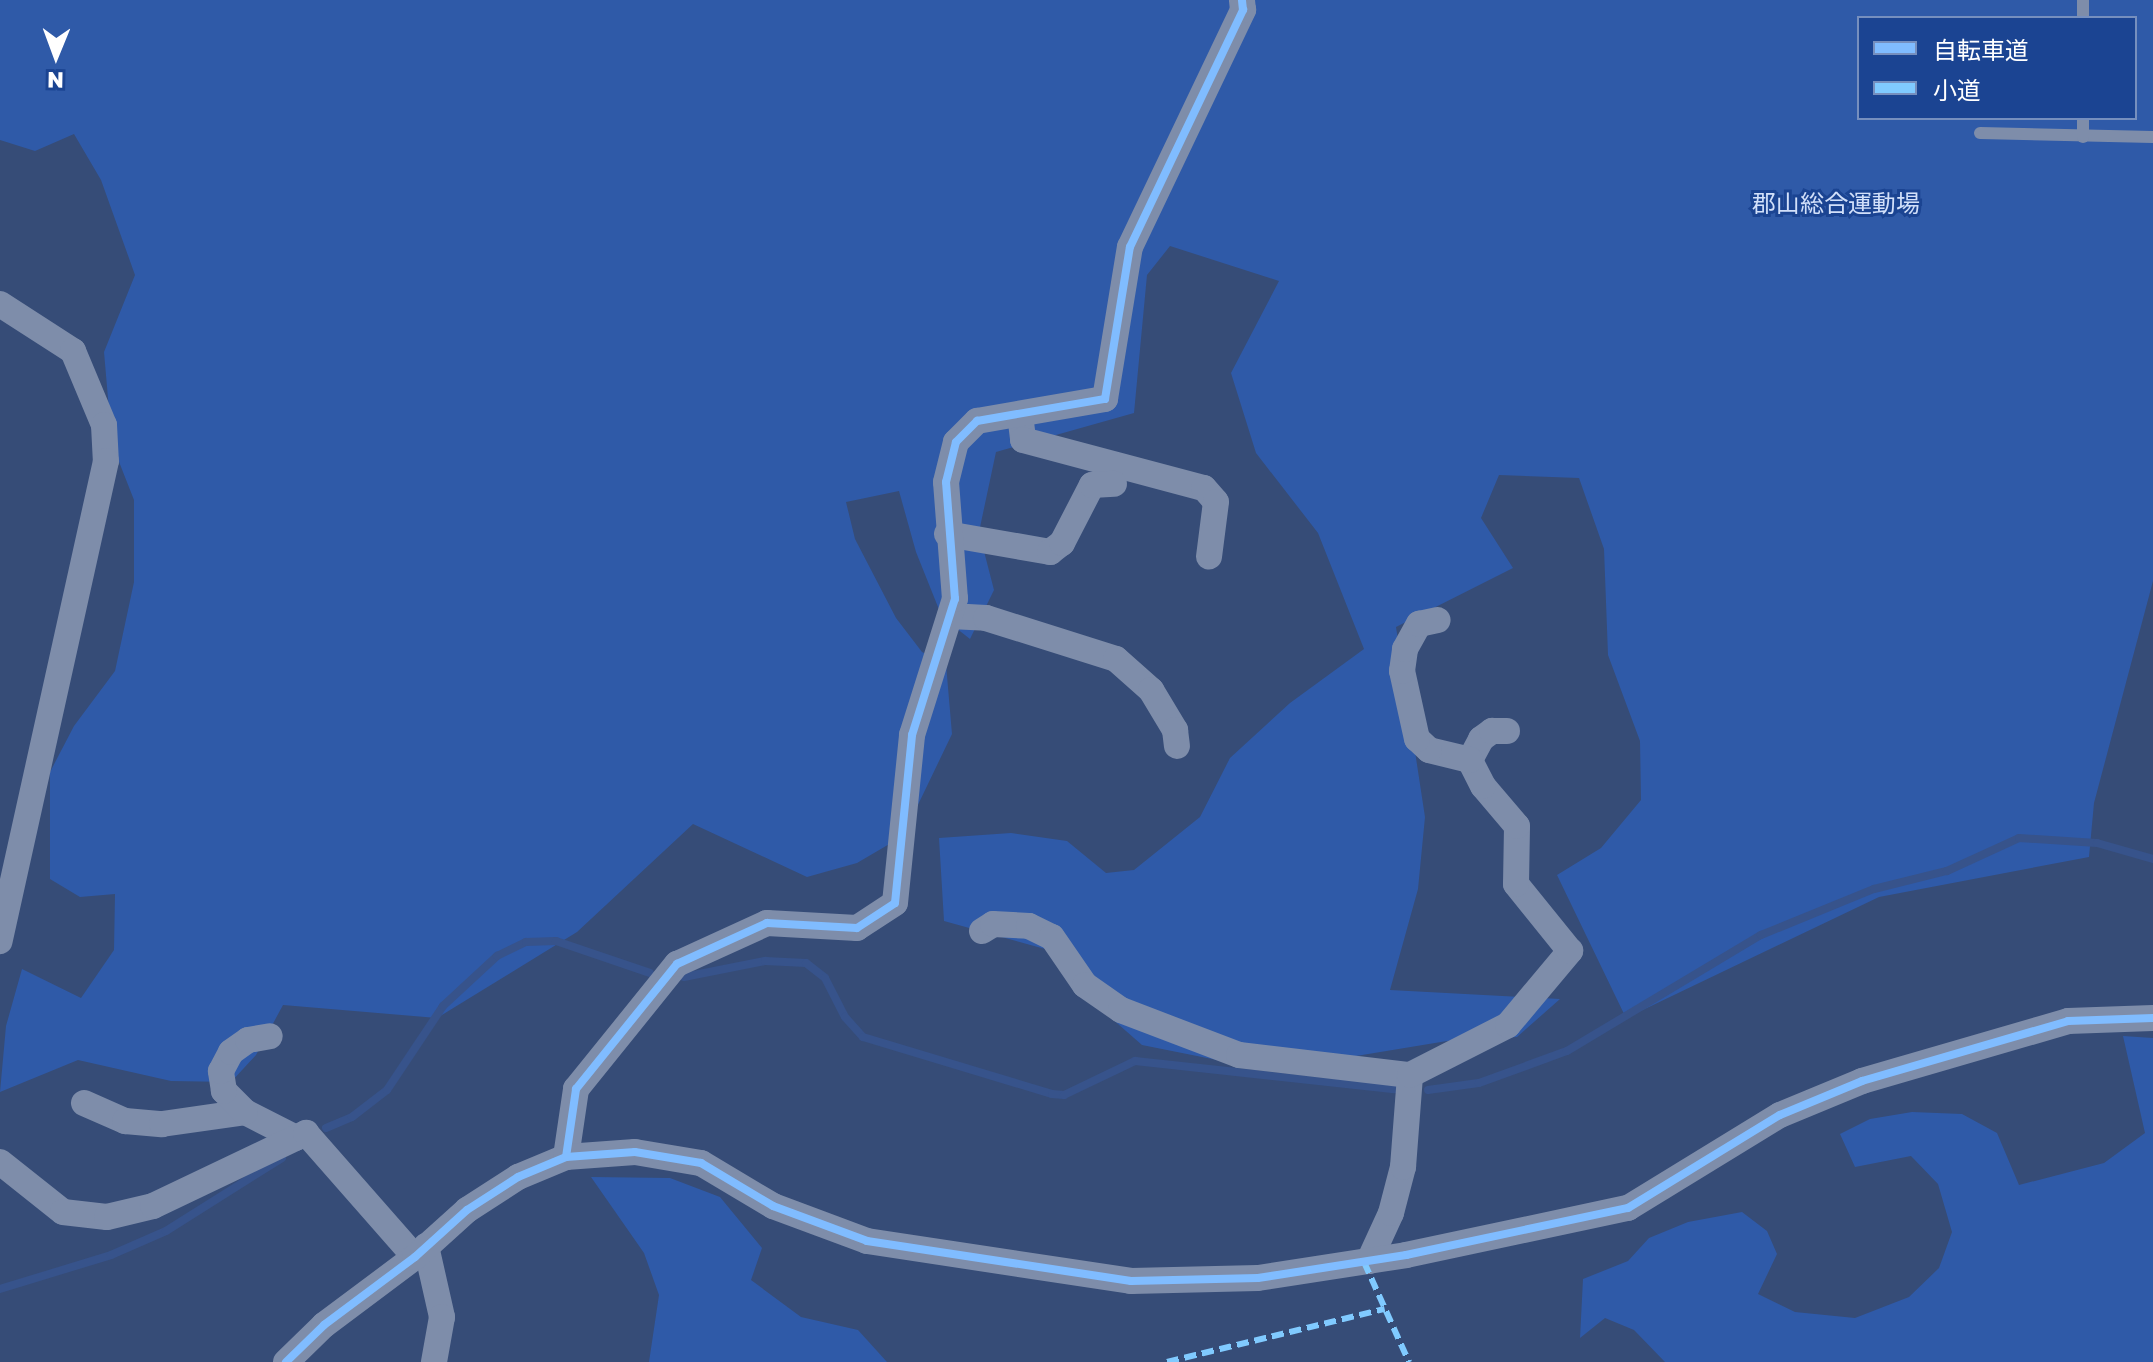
<!DOCTYPE html>
<html>
<head>
<meta charset="utf-8">
<style>
	body { margin:0 }
	#map { position:relative; width:2153px; height:1362px; overflow:hidden; background:#364c77; font-family:"Golos Text","Noto Sans JP",sans-serif }
	div>[style] { position:absolute }
	.green>* { inset:0; background:#2f5aa8 }
	.stream>* { height:8px; margin:-4px; padding:0 4px; transform-origin:4px; border-radius:4px; background:#37538b }
	.lane>* { height:12px; margin:-6px; padding:0 6px; transform-origin:6px; border-radius:6px; background:#7e8daa }
	.street>* { height:26px; margin:-13px; padding:0 13px; transform-origin:13px; border-radius:13px; background:#7e8daa }
	.quiet>* { height:6px; margin-top:-3px; transform-origin:0; background:repeating-linear-gradient(90deg,#80caff 0 12px,transparent 0 18px) }
	.cycleway>* { height:8px; margin:-4px; padding:0 4px; transform-origin:4px; border-radius:4px; background:#80bcff }
	span { translate:-50% -50%; white-space:nowrap; text-align:center; line-height:1.15; -webkit-text-stroke:6px #1b4492; paint-order:stroke }
	.park-label { font-size:24px; color:#d2e0fa }
	.legend { position:absolute; left:1857px; top:16px; width:280px; height:104px; box-sizing:border-box; background:#1b4492; border:2px solid #768fbe; margin:0; padding:10px 14px; list-style:none; font-size:24px; color:#fff }
	.legend li { display:flex; align-items:center; gap:16px; height:40px }
	.legend b { width:40px; border:2px solid #768fbe }
	.north { position:absolute; left:16px; top:16px; width:80px; height:80px; -webkit-text-stroke:6px #1b4492; paint-order:stroke; rotate:181deg; font-size:22px; font-weight:700; line-height:32px; text-align:center; color:#fff }
	.north::after { content:''; display:block; margin:auto; width:28px; height:36px; background:#fff; clip-path:polygon(50% 0,100% 100%,50% 72%,0 100%) }
</style>
</head>
<body>
<div id="map">
	<div class="green">
		<div style="clip-path:polygon(evenodd,0 0,2153px 0,2153px 581px,2094px 803px,2089px 857px,1879px 897px,1626px 1018px,1557px 875px,1601px 848px,1641px 800px,1640px 741px,1608px 655px,1604px 549px,1579px 478px,1499px 475px,1481px 518px,1513px 568px,1396px 627px,1425px 817px,1418px 889px,1390px 990px,1560px 999px,1517px 1037px,1447px 1041px,1350px 1057px,1227px 1062px,1142px 1045px,1078px 989px,1045px 949px,944px 921px,939px 838px,1011px 833px,1067px 841px,1106px 873px,1134px 870px,1200px 817px,1230px 758px,1290px 703px,1364px 649px,1318px 533px,1256px 453px,1231px 373px,1279px 281px,1170px 246px,1147px 275px,1134px 413px,996px 452px,979px 532px,994px 590px,970px 639px,942px 617px,916px 552px,899px 491px,846px 502px,855px 539px,896px 618px,922px 652px,946px 664px,952px 734px,903px 836px,857px 863px,807px 877px,693px 824px,577px 932px,437px 1018px,283px 1005px,256px 1055px,231px 1082px,171px 1081px,78px 1060px,0 1092px,6px 1026px,22px 969px,81px 998px,114px 950px,115px 894px,80px 897px,50px 879px,50px 772px,74px 726px,115px 671px,134px 582px,134px 500px,112px 444px,104px 352px,135px 275px,101px 180px,74px 134px,35px 151px,0 140px,0 0,1859px 18px,2135px 18px,2135px 118px,1859px 118px,1859px 18px)"></div>
		<div style="clip-path:polygon(2123px 1036px,2153px 1038px,2153px 1362px,1665px 1362px,1634px 1330px,1605px 1318px,1580px 1338px,1583px 1279px,1628px 1261px,1649px 1238px,1688px 1222px,1742px 1212px,1767px 1231px,1777px 1254px,1758px 1294px,1795px 1312px,1855px 1318px,1909px 1297px,1939px 1268px,1952px 1232px,1938px 1184px,1911px 1156px,1855px 1167px,1840px 1134px,1870px 1119px,1912px 1112px,1962px 1114px,1997px 1133px,2019px 1185px,2104px 1163px,2145px 1133px)"></div>
		<div style="clip-path:polygon(591px 1177px,670px 1178px,720px 1197px,762px 1248px,751px 1280px,801px 1317px,858px 1330px,887px 1362px,649px 1362px,659px 1295px,644px 1253px)"></div>
	</div>
	<div class="stream">
		<div style="left:684px;top:977px;width:83px;rotate:-11.2deg"></div>
		<div style="left:765px;top:961px;width:41px;rotate:2.8deg"></div>
		<div style="left:806px;top:963px;width:24px;rotate:38deg"></div>
		<div style="left:825px;top:978px;width:44px;rotate:62.9deg"></div>
		<div style="left:845px;top:1017px;width:27px;rotate:48deg"></div>
		<div style="left:863px;top:1037px;width:197px;rotate:16.8deg"></div>
		<div style="left:1052px;top:1094px;width:12px;rotate:5deg"></div>
		<div style="left:1064px;top:1095px;width:79px;rotate:-25.6deg"></div>
		<div style="left:1135px;top:1061px;width:261px;rotate:6.2deg"></div>
		<div style="left:1428px;top:1090px;width:51px;rotate:-7.8deg"></div>
		<div style="left:1479px;top:1083px;width:94px;rotate:-20deg"></div>
		<div style="left:1567px;top:1051px;width:226px;rotate:-30.9deg"></div>
		<div style="left:1761px;top:935px;width:122px;rotate:-22.2deg"></div>
		<div style="left:1874px;top:889px;width:75px;rotate:-13.9deg"></div>
		<div style="left:1947px;top:871px;width:79px;rotate:-24.6deg"></div>
		<div style="left:2019px;top:838px;width:78px;rotate:3.7deg"></div>
		<div style="left:2097px;top:843px;width:58px;rotate:15.9deg"></div>
		<div style="left:326px;top:1128px;width:28px;rotate:-23deg"></div>
		<div style="left:352px;top:1117px;width:44px;rotate:-37.6deg"></div>
		<div style="left:387px;top:1090px;width:101px;rotate:-56.3deg"></div>
		<div style="left:443px;top:1006px;width:74px;rotate:-42.8deg"></div>
		<div style="left:497px;top:956px;width:32px;rotate:-26deg"></div>
		<div style="left:526px;top:942px;width:30px;rotate:-2deg"></div>
		<div style="left:556px;top:941px;width:99px;rotate:18.8deg"></div>
		<div style="left:0;top:1289px;width:116px;rotate:-17deg"></div>
		<div style="left:111px;top:1255px;width:60px;rotate:-23.6deg"></div>
		<div style="left:166px;top:1231px;width:137px;rotate:-32.2deg"></div>
	</div>
	<div class="lane">
		<div style="left:2083px;top:18px;width:18px;rotate:-90deg"></div>
		<div style="left:1980px;top:133px;width:173px;rotate:1.3deg"></div>
		<div style="left:2083px;top:137px;width:19px;rotate:-90deg"></div>
	</div>
	<div class="street">
		<div style="left:0;top:304px;width:87px;rotate:32.8deg"></div>
		<div style="left:73px;top:351px;width:80px;rotate:67.3deg"></div>
		<div style="left:104px;top:425px;width:36px;rotate:87deg"></div>
		<div style="left:106px;top:461px;width:492px;rotate:102.5deg"></div>
		<div style="left:1020px;top:414px;width:26px;rotate:83deg"></div>
		<div style="left:1023px;top:440px;width:187px;rotate:14.9deg"></div>
		<div style="left:1204px;top:488px;width:18px;rotate:49deg"></div>
		<div style="left:1216px;top:502px;width:55px;rotate:97.3deg"></div>
		<div style="left:947px;top:534px;width:105px;rotate:9.9deg"></div>
		<div style="left:1050px;top:552px;width:15px;rotate:-37deg"></div>
		<div style="left:1062px;top:543px;width:65px;rotate:-62.7deg"></div>
		<div style="left:1092px;top:485px;width:22px;rotate:-3deg"></div>
		<div style="left:950px;top:616px;width:36px;rotate:3deg"></div>
		<div style="left:986px;top:618px;width:136px;rotate:17.5deg"></div>
		<div style="left:1116px;top:659px;width:47px;rotate:41.5deg"></div>
		<div style="left:1151px;top:690px;width:47px;rotate:59deg"></div>
		<div style="left:1175px;top:730px;width:16px;rotate:83deg"></div>
		<div style="left:1470px;top:760px;width:24px;rotate:-62deg"></div>
		<div style="left:1481px;top:739px;width:14px;rotate:-36deg"></div>
		<div style="left:1492px;top:731px;width:15px"></div>
		<div style="left:982px;top:931px;width:13px;rotate:-32deg"></div>
		<div style="left:993px;top:924px;width:36px;rotate:3deg"></div>
		<div style="left:1029px;top:926px;width:25px;rotate:26deg"></div>
		<div style="left:1052px;top:937px;width:58px;rotate:55.5deg"></div>
		<div style="left:1085px;top:985px;width:44px;rotate:34.8deg"></div>
		<div style="left:1121px;top:1010px;width:126px;rotate:20.9deg"></div>
		<div style="left:1239px;top:1055px;width:172px;rotate:6.7deg"></div>
		<div style="left:84px;top:1103px;width:45px;rotate:23.7deg"></div>
		<div style="left:125px;top:1121px;width:37px;rotate:5deg"></div>
		<div style="left:162px;top:1124px;width:84px;rotate:-8.2deg"></div>
		<div style="left:245px;top:1112px;width:57px;rotate:27deg"></div>
		<div style="left:245px;top:1112px;width:30px;rotate:-135deg"></div>
		<div style="left:224px;top:1091px;width:20px;rotate:-99deg"></div>
		<div style="left:221px;top:1071px;width:21px;rotate:-62deg"></div>
		<div style="left:231px;top:1052px;width:21px;rotate:-35deg"></div>
		<div style="left:248px;top:1040px;width:22px;rotate:-10deg"></div>
		<div style="left:566px;top:1157px;width:69px;rotate:-81.6deg"></div>
		<div style="left:576px;top:1089px;width:161px;rotate:-51.1deg"></div>
		<div style="left:677px;top:964px;width:99px;rotate:-24.5deg"></div>
		<div style="left:767px;top:923px;width:90px;rotate:3.2deg"></div>
		<div style="left:857px;top:928px;width:45px;rotate:-33.3deg"></div>
		<div style="left:895px;top:903px;width:169px;rotate:-84.2deg"></div>
		<div style="left:912px;top:735px;width:143px;rotate:-72.5deg"></div>
		<div style="left:955px;top:599px;width:117px;rotate:-94.4deg"></div>
		<div style="left:946px;top:482px;width:41px;rotate:-76deg"></div>
		<div style="left:956px;top:442px;width:30px;rotate:-45deg"></div>
		<div style="left:977px;top:421px;width:130px;rotate:-9.8deg"></div>
		<div style="left:1105px;top:399px;width:154px;rotate:-80.7deg"></div>
		<div style="left:1130px;top:247px;width:263px;rotate:-64.5deg"></div>
		<div style="left:1243px;top:10px;width:10px;rotate:-96deg"></div>
		<div style="left:0;top:1162px;width:80px;rotate:38.4deg"></div>
		<div style="left:63px;top:1212px;width:44px;rotate:6.5deg"></div>
		<div style="left:107px;top:1217px;width:47px;rotate:-13.4deg"></div>
		<div style="left:153px;top:1206px;width:170px;rotate:-25.5deg"></div>
		<div style="left:306px;top:1133px;width:165px;rotate:48.7deg"></div>
		<div style="left:426px;top:1246px;width:73px;rotate:77.3deg"></div>
		<div style="left:442px;top:1317px;width:46px;rotate:100.1deg"></div>
		<div style="left:1369px;top:1261px;width:53px;rotate:-65.4deg"></div>
		<div style="left:1391px;top:1213px;width:48px;rotate:-75.4deg"></div>
		<div style="left:1403px;top:1167px;width:92px;rotate:-85.6deg"></div>
		<div style="left:1410px;top:1075px;width:110px;rotate:-27deg"></div>
		<div style="left:1508px;top:1025px;width:97px;rotate:-50deg"></div>
		<div style="left:1570px;top:951px;width:86px;rotate:-128.9deg"></div>
		<div style="left:1516px;top:884px;width:58px;rotate:-89deg"></div>
		<div style="left:1517px;top:826px;width:52px;rotate:-130.4deg"></div>
		<div style="left:1483px;top:786px;width:29px;rotate:-117deg"></div>
		<div style="left:1470px;top:760px;width:42px;rotate:-166.3deg"></div>
		<div style="left:1429px;top:750px;width:16px;rotate:-137deg"></div>
		<div style="left:1417px;top:739px;width:70px;rotate:-102.4deg"></div>
		<div style="left:1402px;top:671px;width:22px;rotate:-82deg"></div>
		<div style="left:1405px;top:649px;width:29px;rotate:-61deg"></div>
		<div style="left:1419px;top:624px;width:19px;rotate:-12deg"></div>
		<div style="left:286px;top:1362px;width:53px;rotate:-44.2deg"></div>
		<div style="left:324px;top:1325px;width:114px;rotate:-36.8deg"></div>
		<div style="left:415px;top:1257px;width:70px;rotate:-42.1deg"></div>
		<div style="left:467px;top:1210px;width:61px;rotate:-32.9deg"></div>
		<div style="left:518px;top:1177px;width:52px;rotate:-22.6deg"></div>
		<div style="left:566px;top:1157px;width:69px;rotate:-4.1deg"></div>
		<div style="left:635px;top:1152px;width:67px;rotate:9.5deg"></div>
		<div style="left:701px;top:1163px;width:84px;rotate:30.8deg"></div>
		<div style="left:773px;top:1206px;width:100px;rotate:20.4deg"></div>
		<div style="left:867px;top:1241px;width:267px;rotate:8.6deg"></div>
		<div style="left:1131px;top:1281px;width:127px;rotate:-1.4deg"></div>
		<div style="left:1258px;top:1278px;width:150px;rotate:-8.8deg"></div>
		<div style="left:1406px;top:1255px;width:227px;rotate:-12deg"></div>
		<div style="left:1628px;top:1208px;width:178px;rotate:-31.5deg"></div>
		<div style="left:1780px;top:1115px;width:89px;rotate:-22.5deg"></div>
		<div style="left:1862px;top:1081px;width:215px;rotate:-16.2deg"></div>
		<div style="left:2068px;top:1021px;width:85px;rotate:-2deg"></div>
	</div>
	<div class="quiet">
		<div style="left:1364px;top:1262px;width:110px;rotate:65.8deg"></div>
		<div style="left:1167px;top:1362px;width:224px;rotate:-13.7deg"></div>
	</div>
	<div class="cycleway">
		<div style="left:566px;top:1157px;width:69px;rotate:-81.6deg"></div>
		<div style="left:576px;top:1089px;width:161px;rotate:-51.1deg"></div>
		<div style="left:677px;top:964px;width:99px;rotate:-24.5deg"></div>
		<div style="left:767px;top:923px;width:90px;rotate:3.2deg"></div>
		<div style="left:857px;top:928px;width:45px;rotate:-33.3deg"></div>
		<div style="left:895px;top:903px;width:169px;rotate:-84.2deg"></div>
		<div style="left:912px;top:735px;width:143px;rotate:-72.5deg"></div>
		<div style="left:955px;top:599px;width:117px;rotate:-94.4deg"></div>
		<div style="left:946px;top:482px;width:41px;rotate:-76deg"></div>
		<div style="left:956px;top:442px;width:30px;rotate:-45deg"></div>
		<div style="left:977px;top:421px;width:130px;rotate:-9.8deg"></div>
		<div style="left:1105px;top:399px;width:154px;rotate:-80.7deg"></div>
		<div style="left:1130px;top:247px;width:263px;rotate:-64.5deg"></div>
		<div style="left:1243px;top:10px;width:10px;rotate:-96deg"></div>
		<div style="left:286px;top:1362px;width:53px;rotate:-44.2deg"></div>
		<div style="left:324px;top:1325px;width:114px;rotate:-36.8deg"></div>
		<div style="left:415px;top:1257px;width:70px;rotate:-42.1deg"></div>
		<div style="left:467px;top:1210px;width:61px;rotate:-32.9deg"></div>
		<div style="left:518px;top:1177px;width:52px;rotate:-22.6deg"></div>
		<div style="left:566px;top:1157px;width:69px;rotate:-4.1deg"></div>
		<div style="left:635px;top:1152px;width:67px;rotate:9.5deg"></div>
		<div style="left:701px;top:1163px;width:84px;rotate:30.8deg"></div>
		<div style="left:773px;top:1206px;width:100px;rotate:20.4deg"></div>
		<div style="left:867px;top:1241px;width:267px;rotate:8.6deg"></div>
		<div style="left:1131px;top:1281px;width:127px;rotate:-1.4deg"></div>
		<div style="left:1258px;top:1278px;width:150px;rotate:-8.8deg"></div>
		<div style="left:1406px;top:1255px;width:227px;rotate:-12deg"></div>
		<div style="left:1628px;top:1208px;width:178px;rotate:-31.5deg"></div>
		<div style="left:1780px;top:1115px;width:89px;rotate:-22.5deg"></div>
		<div style="left:1862px;top:1081px;width:215px;rotate:-16.2deg"></div>
		<div style="left:2068px;top:1021px;width:85px;rotate:-2deg"></div>
	</div>
	<div class="park-label">
		<span style="left:1836px;top:203px">郡山総合運動場</span>
	</div>
	<ul class="legend">
	<li><b style="height:10px;background:#80bcff"></b>自転車道</li>
	<li><b style="height:10px;background:#80caff"></b>小道</li>
	</ul>
	<div class="north">N</div>
</div>
</body>
</html>
